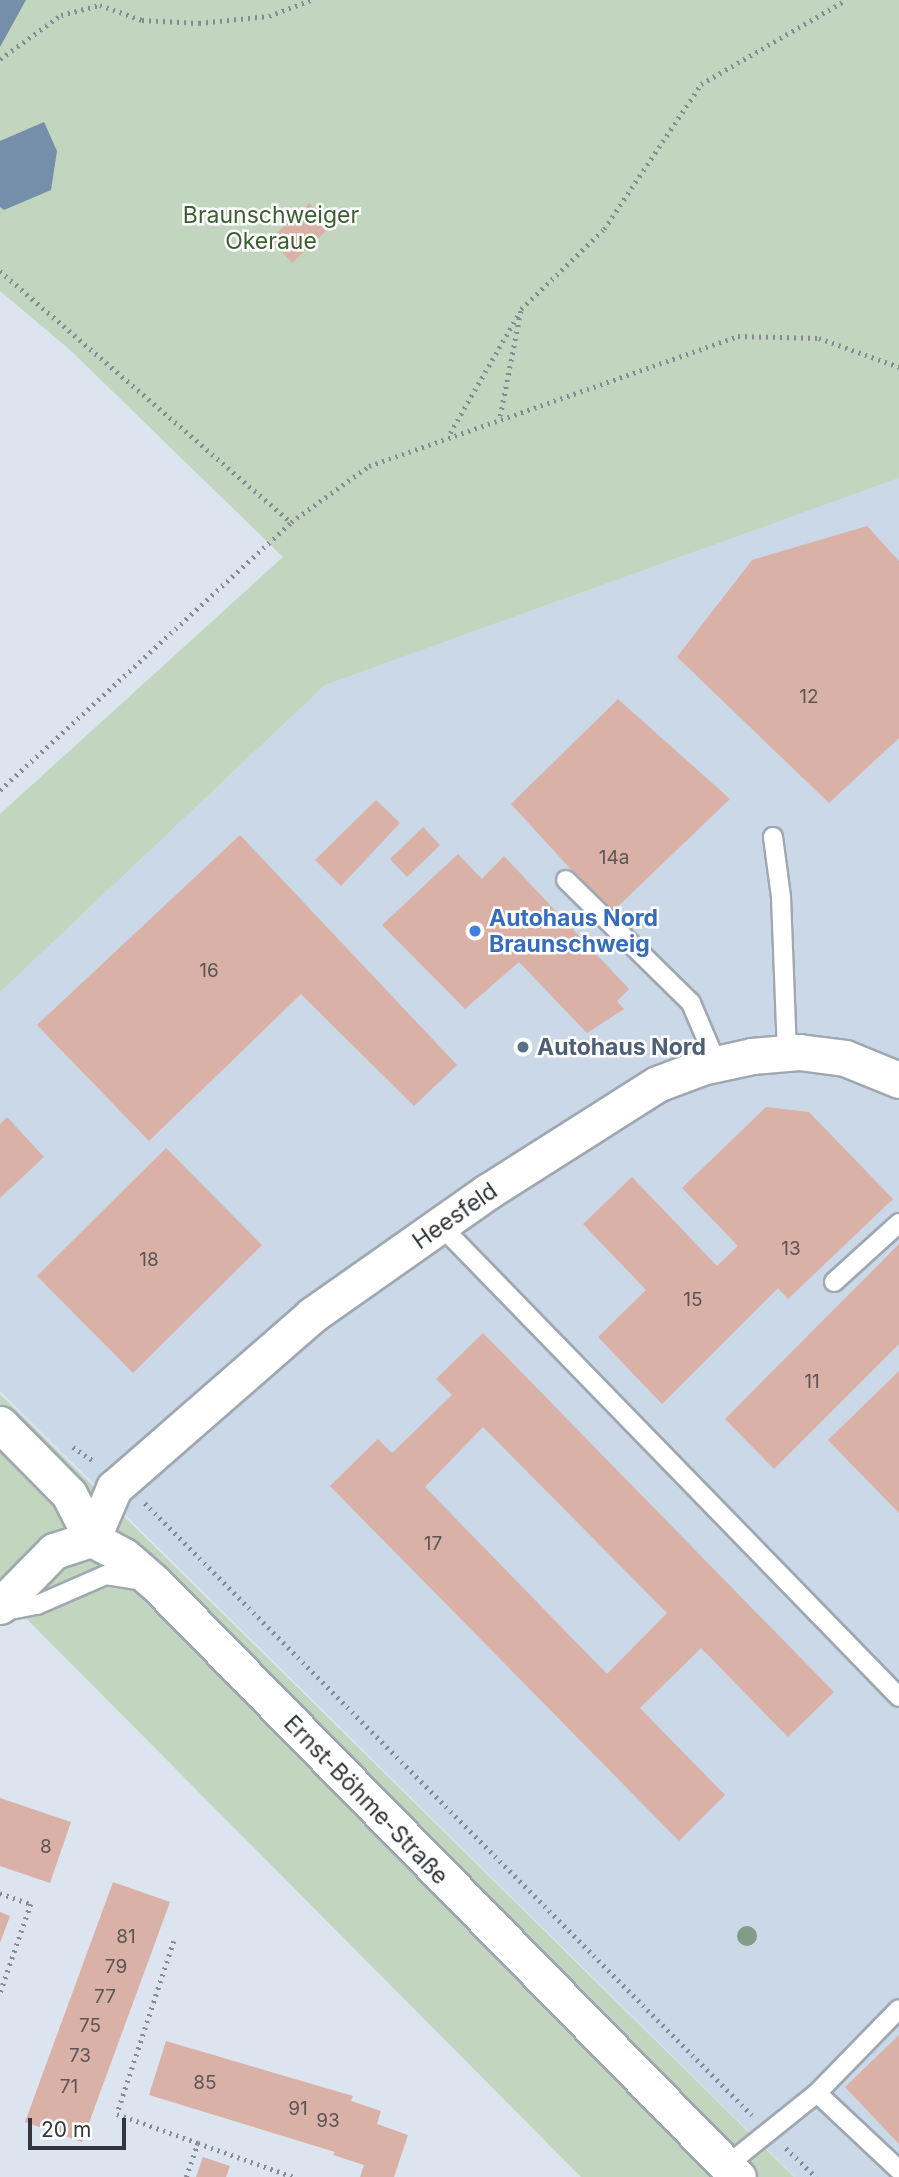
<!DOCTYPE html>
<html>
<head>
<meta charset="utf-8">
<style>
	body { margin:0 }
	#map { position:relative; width:899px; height:2177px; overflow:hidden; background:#dce5ef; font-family:Inter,sans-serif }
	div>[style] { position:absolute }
	.built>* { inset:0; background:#cad8e7 }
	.green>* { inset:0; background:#c2d5be }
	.water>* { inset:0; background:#758ea9 }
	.building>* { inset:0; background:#dab1a6 }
	.path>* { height:4.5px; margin-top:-2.25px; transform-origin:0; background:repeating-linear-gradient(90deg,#858b92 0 2px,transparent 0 7px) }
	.roads { filter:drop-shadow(2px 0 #9fa8b1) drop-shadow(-2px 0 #9fa8b1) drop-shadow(0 2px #9fa8b1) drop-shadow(0 -2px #9fa8b1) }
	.service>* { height:18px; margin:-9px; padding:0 9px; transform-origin:9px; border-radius:9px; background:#fff }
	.minor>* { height:35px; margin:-17.5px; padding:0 17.5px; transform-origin:17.5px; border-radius:17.5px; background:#fff }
	.trees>* { width:20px; height:20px; margin:-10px; border-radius:50%; background:#839b87 }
	.dots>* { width:19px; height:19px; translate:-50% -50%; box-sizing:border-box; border:4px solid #fff; border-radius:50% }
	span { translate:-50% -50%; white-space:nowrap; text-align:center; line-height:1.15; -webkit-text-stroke:5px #fff; paint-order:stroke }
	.number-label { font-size:19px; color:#5d5555 }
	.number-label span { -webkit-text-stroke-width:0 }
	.park-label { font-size:23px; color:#3a5e32 }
	.shop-label { font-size:23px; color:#366cbe; font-weight:700 }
	.left { translate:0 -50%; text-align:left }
	.service-label { font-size:23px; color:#4e5e75; font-weight:700 }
	.street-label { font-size:23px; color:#33363a }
	.scale { position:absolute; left:28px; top:2118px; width:98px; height:32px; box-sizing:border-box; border:4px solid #33363a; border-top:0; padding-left:9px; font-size:21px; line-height:24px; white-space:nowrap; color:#33363a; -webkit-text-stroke:5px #fff; paint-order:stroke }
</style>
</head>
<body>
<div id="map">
	<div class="built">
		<div style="clip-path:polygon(899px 478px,899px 2177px,795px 2177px,0 1391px,0 992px,325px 685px)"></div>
	</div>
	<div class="green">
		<div style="clip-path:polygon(0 0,899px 0,899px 478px,325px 685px,0 992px,0 814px,283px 557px,69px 349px,0 291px)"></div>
		<div style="clip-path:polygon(0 1394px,794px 2177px,581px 2177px,0 1592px)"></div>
	</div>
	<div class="water">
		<div style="clip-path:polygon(0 0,26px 0,0 47px)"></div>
		<div style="clip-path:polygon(44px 122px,57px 151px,51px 190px,4px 210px,0 207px,0 141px)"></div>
	</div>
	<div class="building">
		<div style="clip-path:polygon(309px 203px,331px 226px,292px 263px,270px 239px)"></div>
		<div style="clip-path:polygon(867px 526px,899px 561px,899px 738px,829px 803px,677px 657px,752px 560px)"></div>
		<div style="clip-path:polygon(618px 699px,730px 799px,611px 913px,511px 804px)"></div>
		<div style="clip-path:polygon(376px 800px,400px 823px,341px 886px,315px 860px)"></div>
		<div style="clip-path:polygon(423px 827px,440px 845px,407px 877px,390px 859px)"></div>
		<div style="clip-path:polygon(240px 835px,457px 1065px,414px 1106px,301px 994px,149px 1141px,37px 1025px)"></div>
		<div style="clip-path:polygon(458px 854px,482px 879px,504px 856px,629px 989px,617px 1001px,624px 1009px,587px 1033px,519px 962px,465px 1009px,382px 925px)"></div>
		<div style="clip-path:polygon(766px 1107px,809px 1112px,893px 1199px,788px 1299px,778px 1288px,662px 1404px,598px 1337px,646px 1290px,583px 1224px,632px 1177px,717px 1266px,738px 1246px,682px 1188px)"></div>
		<div style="clip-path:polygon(7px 1117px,44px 1157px,0 1198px,0 1124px)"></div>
		<div style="clip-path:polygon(166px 1148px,262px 1245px,133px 1373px,37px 1276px)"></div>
		<div style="clip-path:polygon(899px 1244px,899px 1344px,774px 1469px,725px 1419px)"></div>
		<div style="clip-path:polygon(evenodd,483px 1333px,834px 1692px,788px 1737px,701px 1648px,640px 1708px,725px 1795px,679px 1841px,330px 1486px,378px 1439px,392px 1453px,452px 1395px,436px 1379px,483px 1333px,483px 1427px,667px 1613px,607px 1674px,425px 1487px,483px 1427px)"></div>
		<div style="clip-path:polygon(899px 1371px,899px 1513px,828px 1440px)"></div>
		<div style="clip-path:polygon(0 1798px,71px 1822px,50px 1883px,0 1866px)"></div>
		<div style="clip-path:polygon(113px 1882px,170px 1902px,82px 2142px,25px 2122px)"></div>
		<div style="clip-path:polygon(0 1912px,10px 1916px,0 1943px)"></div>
		<div style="clip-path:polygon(899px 2035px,899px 2144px,845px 2087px)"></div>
		<div style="clip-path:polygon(166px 2041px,353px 2096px,351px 2101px,381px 2111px,377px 2124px,408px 2135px,394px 2177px,360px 2177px,364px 2165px,333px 2155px,335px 2152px,149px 2095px)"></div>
		<div style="clip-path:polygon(203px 2157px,230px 2166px,226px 2177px,196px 2177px)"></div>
	</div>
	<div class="path">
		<div style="left:0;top:59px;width:75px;rotate:-35.8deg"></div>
		<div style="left:61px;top:15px;width:40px;rotate:-14.4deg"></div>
		<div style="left:100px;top:5px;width:45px;rotate:19.7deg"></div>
		<div style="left:142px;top:20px;width:57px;rotate:3deg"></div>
		<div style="left:199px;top:23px;width:70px;rotate:-5.7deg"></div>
		<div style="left:269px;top:16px;width:45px;rotate:-20.9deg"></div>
		<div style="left:0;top:271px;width:384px;rotate:40.8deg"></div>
		<div style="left:500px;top:416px;width:109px;rotate:-78.9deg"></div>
		<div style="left:521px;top:309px;width:115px;rotate:-43.9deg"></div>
		<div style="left:604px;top:229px;width:174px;rotate:-56.2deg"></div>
		<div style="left:701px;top:84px;width:168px;rotate:-30.1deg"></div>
		<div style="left:450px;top:433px;width:138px;rotate:-60.1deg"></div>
		<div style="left:0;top:790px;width:396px;rotate:-42.6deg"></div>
		<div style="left:291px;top:522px;width:96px;rotate:-35.7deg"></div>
		<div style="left:369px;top:466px;width:391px;rotate:-19.4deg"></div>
		<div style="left:738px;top:336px;width:81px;rotate:1.4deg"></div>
		<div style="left:819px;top:338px;width:85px;rotate:19.9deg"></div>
		<div style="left:73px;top:1447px;width:27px;rotate:34deg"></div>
		<div style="left:145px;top:1503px;width:862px;rotate:45.24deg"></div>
		<div style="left:0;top:1893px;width:33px;rotate:20deg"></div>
		<div style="left:31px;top:1904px;width:95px;rotate:109deg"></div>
		<div style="left:174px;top:1941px;width:182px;rotate:108.2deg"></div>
		<div style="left:117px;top:2114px;width:86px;rotate:19.7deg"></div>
		<div style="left:786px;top:2148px;width:42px;rotate:44deg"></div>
		<div style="left:186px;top:2177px;width:36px;rotate:-71deg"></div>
		<div style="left:198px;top:2143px;width:102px;rotate:19.5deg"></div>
	</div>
	<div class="roads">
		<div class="service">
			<div style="left:773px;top:837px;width:61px;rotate:82.4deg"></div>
			<div style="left:781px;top:897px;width:156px;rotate:87.8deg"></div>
			<div style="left:566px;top:880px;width:175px;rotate:44.5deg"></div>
			<div style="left:691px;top:1003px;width:66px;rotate:66.9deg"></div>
			<div style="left:441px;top:1226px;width:657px;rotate:45.8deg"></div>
			<div style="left:834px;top:1282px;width:88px;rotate:-42.2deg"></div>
			<div style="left:0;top:1612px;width:38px;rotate:-11deg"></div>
			<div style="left:37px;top:1605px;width:75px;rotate:-23.5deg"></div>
			<div style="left:106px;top:1575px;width:37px;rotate:9deg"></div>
			<div style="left:817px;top:2093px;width:117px;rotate:-45.7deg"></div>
			<div style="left:726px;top:2166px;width:117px;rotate:-38.7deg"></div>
			<div style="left:817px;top:2093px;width:112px;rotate:43.2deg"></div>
		</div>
		<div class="minor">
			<div style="left:0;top:1424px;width:98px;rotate:45.4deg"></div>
			<div style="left:69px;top:1494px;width:51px;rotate:62.9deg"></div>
			<div style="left:92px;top:1539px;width:36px;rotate:28deg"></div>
			<div style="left:124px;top:1556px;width:41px;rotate:41.1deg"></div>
			<div style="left:155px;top:1583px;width:832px;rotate:45.54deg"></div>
			<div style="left:92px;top:1539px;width:56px;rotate:-66.7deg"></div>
			<div style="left:114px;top:1488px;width:263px;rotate:-41.1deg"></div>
			<div style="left:312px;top:1315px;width:214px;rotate:-35.1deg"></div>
			<div style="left:487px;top:1192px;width:201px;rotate:-32.4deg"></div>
			<div style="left:657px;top:1084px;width:48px;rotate:-20.7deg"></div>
			<div style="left:702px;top:1067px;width:51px;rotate:-12.4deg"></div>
			<div style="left:752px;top:1056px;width:47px;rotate:-4.9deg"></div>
			<div style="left:799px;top:1052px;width:46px;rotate:7.4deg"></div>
			<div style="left:845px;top:1058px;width:58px;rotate:22.2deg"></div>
			<div style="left:0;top:1606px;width:77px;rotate:-45.5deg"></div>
			<div style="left:54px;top:1551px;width:40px;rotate:-18deg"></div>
		</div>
	</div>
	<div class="trees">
		<div style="left:747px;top:1936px"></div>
	</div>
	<div class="dots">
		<div style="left:475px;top:931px;background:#3f7fe0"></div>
		<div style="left:523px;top:1047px;background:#5c6f8a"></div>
	</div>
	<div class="number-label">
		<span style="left:809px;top:697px">12</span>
		<span style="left:614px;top:858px">14a</span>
		<span style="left:209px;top:971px">16</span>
		<span style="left:791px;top:1249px">13</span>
		<span style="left:149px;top:1260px">18</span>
		<span style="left:693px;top:1300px">15</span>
		<span style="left:812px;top:1382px">11</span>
		<span style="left:433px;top:1544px">17</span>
		<span style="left:46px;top:1847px">8</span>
		<span style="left:126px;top:1937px">81</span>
		<span style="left:116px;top:1967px">79</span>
		<span style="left:105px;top:1997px">77</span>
		<span style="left:90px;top:2026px">75</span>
		<span style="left:80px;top:2056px">73</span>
		<span style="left:205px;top:2083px">85</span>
		<span style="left:69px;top:2087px">71</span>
		<span style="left:298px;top:2109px">91</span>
		<span style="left:328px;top:2121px">93</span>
	</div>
	<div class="park-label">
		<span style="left:271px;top:228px">Braunschweiger<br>Okeraue</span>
	</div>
	<div class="shop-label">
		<span class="left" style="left:489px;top:931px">Autohaus Nord<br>Braunschweig</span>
	</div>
	<div class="service-label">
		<span class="left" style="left:537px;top:1047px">Autohaus Nord</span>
	</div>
	<div class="street-label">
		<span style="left:455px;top:1216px;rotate:-35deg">Heesfeld</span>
		<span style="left:366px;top:1800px;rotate:46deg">Ernst-Böhme-Straße</span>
	</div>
	<div class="scale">20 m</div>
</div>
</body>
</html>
